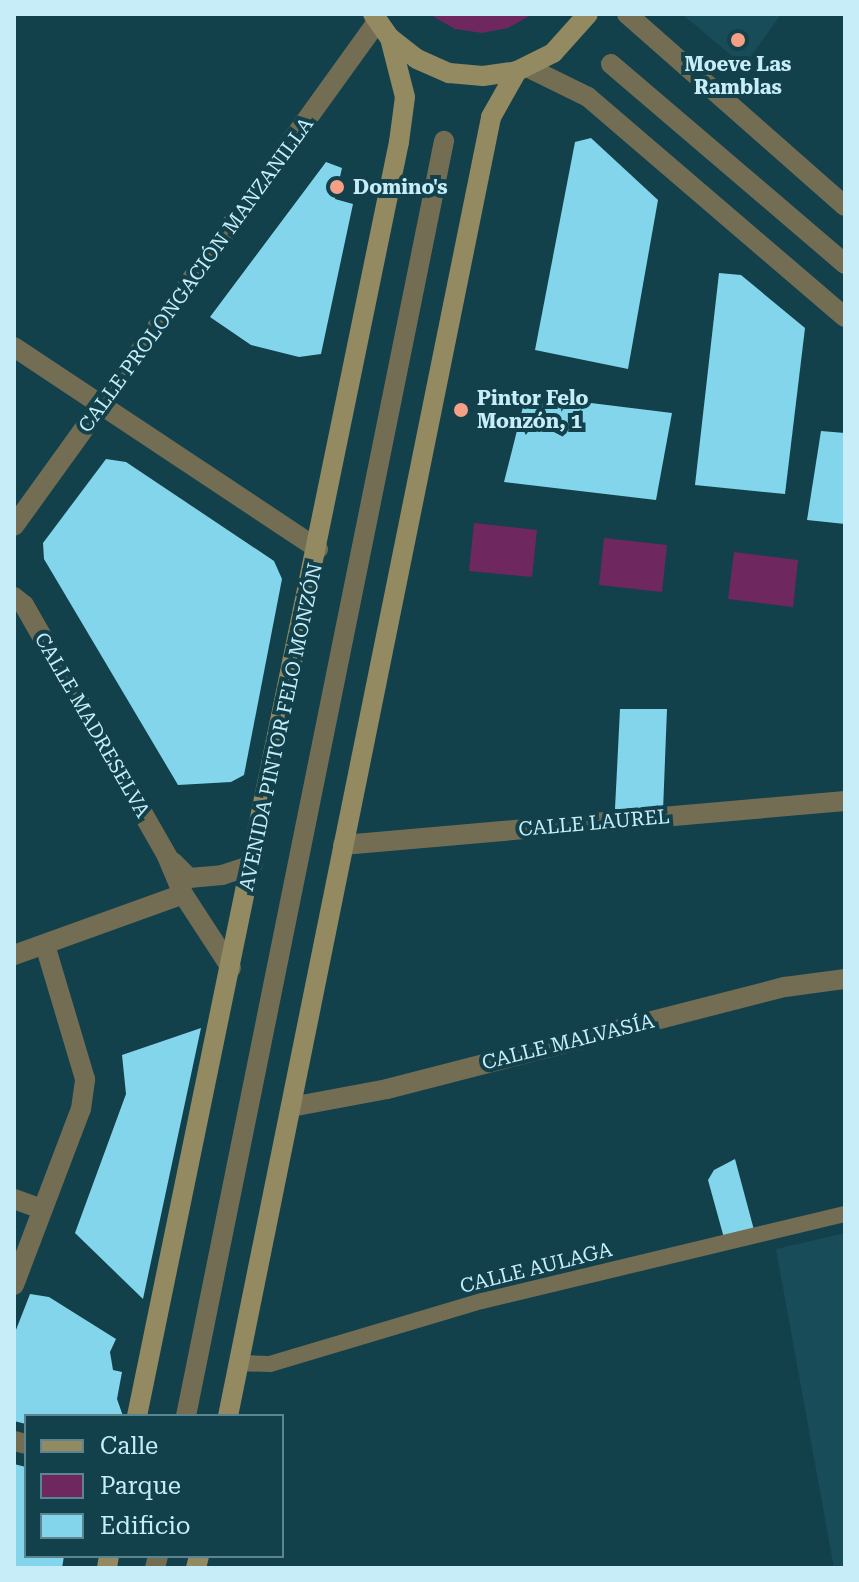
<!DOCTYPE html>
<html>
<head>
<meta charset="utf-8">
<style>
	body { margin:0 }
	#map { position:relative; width:859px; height:1582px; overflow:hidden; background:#12404b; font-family:"Roboto Serif",serif }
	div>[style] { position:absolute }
	.built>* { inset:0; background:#194c59 }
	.green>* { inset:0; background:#6f2760 }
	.building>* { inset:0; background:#83d5eb }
	.lane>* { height:16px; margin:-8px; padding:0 8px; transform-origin:8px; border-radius:8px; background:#736d54 }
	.street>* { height:20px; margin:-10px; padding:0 10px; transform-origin:10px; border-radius:10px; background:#736d54 }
	.secondary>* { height:20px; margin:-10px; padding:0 10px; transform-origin:10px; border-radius:10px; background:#938a61 }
	.dots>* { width:22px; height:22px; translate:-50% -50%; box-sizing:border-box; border:4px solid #12404b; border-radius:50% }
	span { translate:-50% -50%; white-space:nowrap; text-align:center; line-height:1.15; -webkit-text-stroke:8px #12404b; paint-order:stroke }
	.poi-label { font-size:20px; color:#c7edf9; font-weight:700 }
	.left { translate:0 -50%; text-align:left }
	.street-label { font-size:20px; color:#c7edf9 }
	.frame { position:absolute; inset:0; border:16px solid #c7edf9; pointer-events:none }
	.legend { position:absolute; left:24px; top:1414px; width:260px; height:144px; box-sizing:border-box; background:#12404b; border:2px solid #5a8591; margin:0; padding:10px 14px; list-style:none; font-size:24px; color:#c7edf9 }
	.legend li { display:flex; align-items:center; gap:16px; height:40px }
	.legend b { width:40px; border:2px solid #5a8591 }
</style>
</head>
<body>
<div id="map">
	<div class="built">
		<div style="clip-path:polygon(682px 14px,781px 14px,744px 66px)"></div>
		<div style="clip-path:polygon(845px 1233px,845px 1568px,834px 1568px,776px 1249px)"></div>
	</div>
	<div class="green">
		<div style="clip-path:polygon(429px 14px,533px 14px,508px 28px,482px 33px,455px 29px)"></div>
		<div style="clip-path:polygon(474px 523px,537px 530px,532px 577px,469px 571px)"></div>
		<div style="clip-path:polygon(604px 538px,667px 545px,662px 592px,599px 585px)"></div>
		<div style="clip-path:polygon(734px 552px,798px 560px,793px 607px,728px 599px)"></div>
	</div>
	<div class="building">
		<div style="clip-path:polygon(591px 138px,658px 200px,628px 369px,535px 350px,575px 142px)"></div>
		<div style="clip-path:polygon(326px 162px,342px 168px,335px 199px,353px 204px,321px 354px,299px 357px,251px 345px,210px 317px)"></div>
		<div style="clip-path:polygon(719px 273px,741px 275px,805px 328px,785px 494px,695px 485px)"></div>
		<div style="clip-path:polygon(526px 395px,672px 413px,656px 500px,504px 482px)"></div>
		<div style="clip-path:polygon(821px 431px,845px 433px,845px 524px,807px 520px)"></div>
		<div style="clip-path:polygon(106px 459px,126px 462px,274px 561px,282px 579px,244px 775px,231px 782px,178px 785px,44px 559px,43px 543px)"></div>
		<div style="clip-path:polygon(620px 709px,667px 709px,663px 811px,615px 809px)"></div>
		<div style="clip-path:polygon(201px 1028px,143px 1299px,75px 1233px,126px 1094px,122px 1055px)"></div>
		<div style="clip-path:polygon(735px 1159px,754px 1230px,724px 1238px,708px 1180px,714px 1170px)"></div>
		<div style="clip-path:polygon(30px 1294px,49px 1297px,116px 1339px,110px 1352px,113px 1370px,122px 1372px,117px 1399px,123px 1416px,26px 1416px,26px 1424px,14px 1421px,14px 1335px)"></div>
		<div style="clip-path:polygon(14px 1464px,26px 1467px,26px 1556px,64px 1556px,62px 1568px,14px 1568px)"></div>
	</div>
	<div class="lane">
		<div style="left:238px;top:1363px;width:32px;rotate:2deg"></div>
		<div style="left:270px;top:1364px;width:221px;rotate:-16.6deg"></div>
		<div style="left:482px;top:1301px;width:373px;rotate:-13.5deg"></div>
	</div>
	<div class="street">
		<div style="left:627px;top:14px;width:290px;rotate:41.4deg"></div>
		<div style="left:611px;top:64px;width:308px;rotate:40.5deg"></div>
		<div style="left:527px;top:67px;width:68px;rotate:26.2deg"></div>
		<div style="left:588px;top:97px;width:338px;rotate:40.6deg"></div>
		<div style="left:14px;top:347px;width:365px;rotate:33.6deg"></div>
		<div style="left:14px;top:526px;width:621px;rotate:-54.24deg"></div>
		<div style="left:14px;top:597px;width:13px;rotate:39deg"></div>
		<div style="left:24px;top:605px;width:289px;rotate:60.3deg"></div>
		<div style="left:167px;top:856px;width:41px;rotate:67.2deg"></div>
		<div style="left:183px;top:894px;width:88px;rotate:57deg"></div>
		<div style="left:343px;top:845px;width:504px;rotate:-5.01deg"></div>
		<div style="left:173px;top:862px;width:23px;rotate:45deg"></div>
		<div style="left:189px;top:878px;width:33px;rotate:-5deg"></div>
		<div style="left:222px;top:875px;width:32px;rotate:-18deg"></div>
		<div style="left:14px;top:955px;width:180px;rotate:-19.8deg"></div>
		<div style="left:291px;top:1107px;width:98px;rotate:-10.6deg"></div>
		<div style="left:387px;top:1089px;width:411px;rotate:-14.4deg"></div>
		<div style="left:785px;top:987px;width:61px;rotate:-7.6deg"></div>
		<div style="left:14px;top:1199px;width:30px;rotate:20deg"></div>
		<div style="left:14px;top:1285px;width:188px;rotate:-69.2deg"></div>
		<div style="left:81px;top:1109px;width:30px;rotate:-82deg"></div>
		<div style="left:85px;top:1079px;width:140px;rotate:-106.6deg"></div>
		<div style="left:186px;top:1416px;width:1301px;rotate:-78.56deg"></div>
		<div style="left:14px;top:1441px;width:12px;rotate:14deg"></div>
		<div style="left:155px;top:1568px;width:12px;rotate:-76deg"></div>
	</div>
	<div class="secondary">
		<div style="left:373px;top:14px;width:29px;rotate:55deg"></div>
		<div style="left:390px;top:38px;width:34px;rotate:38deg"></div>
		<div style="left:417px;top:59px;width:35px;rotate:24deg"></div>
		<div style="left:449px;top:73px;width:34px;rotate:5deg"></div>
		<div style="left:483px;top:76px;width:34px;rotate:-8deg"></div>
		<div style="left:517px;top:71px;width:40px;rotate:-26.6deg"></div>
		<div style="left:553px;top:53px;width:52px;rotate:-48.1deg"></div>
		<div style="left:137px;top:1416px;width:1301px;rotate:-78.38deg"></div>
		<div style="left:399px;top:142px;width:45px;rotate:-82.4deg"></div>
		<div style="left:405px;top:97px;width:61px;rotate:-104.3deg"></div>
		<div style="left:228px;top:1416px;width:1325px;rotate:-78.55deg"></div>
		<div style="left:491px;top:117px;width:53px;rotate:-60.5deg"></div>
		<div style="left:107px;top:1568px;width:12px;rotate:-81deg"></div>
		<div style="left:196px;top:1568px;width:12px;rotate:-76deg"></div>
	</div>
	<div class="dots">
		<div style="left:738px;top:40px;background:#f49f86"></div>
		<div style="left:337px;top:187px;background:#f49f86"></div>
		<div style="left:461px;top:410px;background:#f49f86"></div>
	</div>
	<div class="poi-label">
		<span style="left:738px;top:76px">Moeve Las<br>Ramblas</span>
		<span class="left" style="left:353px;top:187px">Domino's</span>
		<span class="left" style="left:477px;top:410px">Pintor Felo<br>Monzón, 1</span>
	</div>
	<div class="street-label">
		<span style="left:196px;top:275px;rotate:-54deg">CALLE PROLONGACIÓN MANZANILLA</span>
		<span style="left:92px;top:725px;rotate:60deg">CALLE MADRESELVA</span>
		<span style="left:281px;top:727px;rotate:-78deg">AVENIDA PINTOR FELO MONZÓN</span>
		<span style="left:594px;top:823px;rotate:-5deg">CALLE LAUREL</span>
		<span style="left:568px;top:1042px;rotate:-14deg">CALLE MALVASÍA</span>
		<span style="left:536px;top:1268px;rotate:-14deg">CALLE AULAGA</span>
	</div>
	<div class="frame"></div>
	<ul class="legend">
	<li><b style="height:10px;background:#938a61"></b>Calle</li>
	<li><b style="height:22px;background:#6f2760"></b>Parque</li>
	<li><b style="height:22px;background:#83d5eb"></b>Edificio</li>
	</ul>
</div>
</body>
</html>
